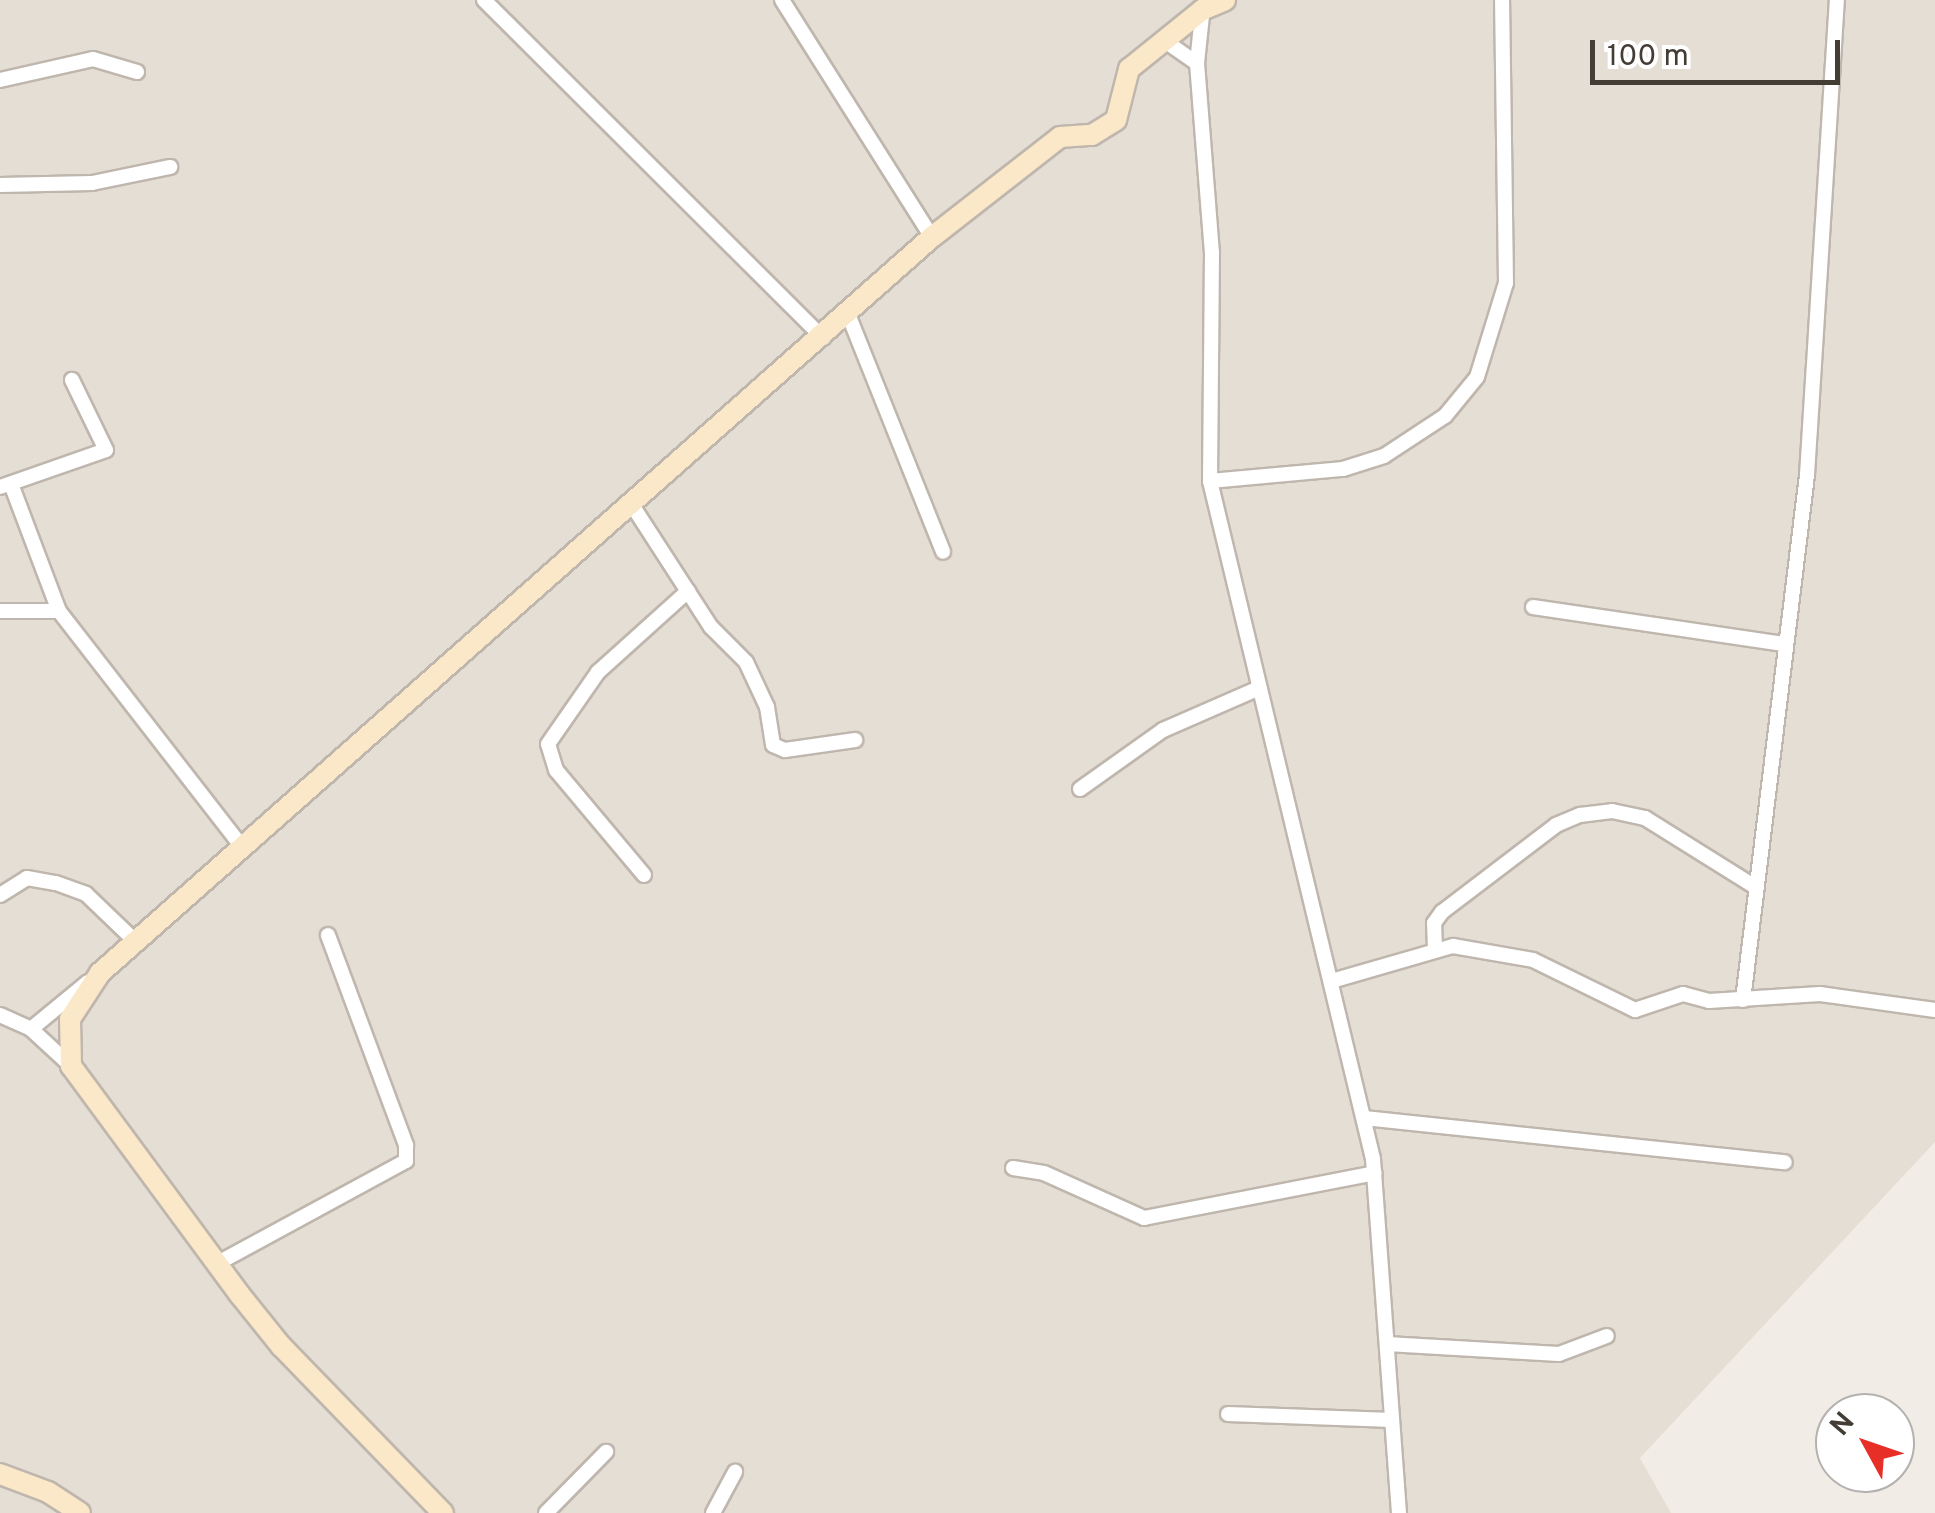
<!DOCTYPE html>
<html>
<head>
<meta charset="utf-8">
<style>
	body { margin:0 }
	#map { position:relative; width:1935px; height:1513px; overflow:hidden; background:#f1ede6; font-family:Overpass,sans-serif }
	div>[style] { position:absolute }
	.residential>* { inset:0; background:#e5ded5 }
	.roads { filter:drop-shadow(2px 0 #bfb6ad) drop-shadow(-2px 0 #bfb6ad) drop-shadow(0 2px #bfb6ad) drop-shadow(0 -2px #bfb6ad) }
	.street>* { height:14px; margin:-7px; padding:0 7px; transform-origin:7px; border-radius:7px; background:#fff }
	.secondary>* { height:20px; margin:-10px; padding:0 10px; transform-origin:10px; border-radius:10px; background:#fae8c8 }
	span { translate:-50% -50%; white-space:nowrap; text-align:center; line-height:1.15; -webkit-text-stroke:10px #fff; paint-order:stroke }
	.north { position:absolute; left:1815px; top:1393px; width:100px; height:100px; box-sizing:border-box; background:#fff; border:2px solid #b4b1af; border-radius:50%; rotate:310deg; font-size:28px; font-weight:700; line-height:40px; text-align:center; color:#443d36 }
	.north::after { content:''; display:block; margin:auto; width:35px; height:45px; background:#e72f28; clip-path:polygon(50% 0,100% 100%,50% 72%,0 100%) }
	.scale { position:absolute; left:1590px; top:40px; width:250px; height:45px; box-sizing:border-box; border:5px solid #443d36; border-top:0; padding-left:12px; font-size:30px; line-height:35px; white-space:nowrap; color:#443d36; -webkit-text-stroke:8px #fff; paint-order:stroke }
</style>
</head>
<body>
<div id="map">
	<div class="residential">
		<div style="clip-path:polygon(0 0,1935px 0,1935px 1142px,1640px 1458px,1671px 1513px,0 1513px)"></div>
	</div>
	<div class="roads">
		<div class="street">
			<div style="left:484px;top:0;width:479px;rotate:44.9deg"></div>
			<div style="left:782px;top:0;width:280px;rotate:57.7deg"></div>
			<div style="left:1203px;top:6px;width:57px;rotate:96deg"></div>
			<div style="left:1197px;top:63px;width:190px;rotate:85.5deg"></div>
			<div style="left:1212px;top:252px;width:229px;rotate:90.5deg"></div>
			<div style="left:1210px;top:481px;width:697px;rotate:76.48deg"></div>
			<div style="left:1373px;top:1159px;width:355px;rotate:85.8deg"></div>
			<div style="left:1165px;top:41px;width:39px;rotate:35deg"></div>
			<div style="left:0;top:80px;width:95px;rotate:-12.7deg"></div>
			<div style="left:93px;top:59px;width:46px;rotate:16.5deg"></div>
			<div style="left:0;top:185px;width:92px;rotate:-1.2deg"></div>
			<div style="left:92px;top:183px;width:80px;rotate:-11.6deg"></div>
			<div style="left:848px;top:314px;width:256px;rotate:68.2deg"></div>
			<div style="left:1210px;top:481px;width:134px;rotate:-5.2deg"></div>
			<div style="left:1343px;top:469px;width:43px;rotate:-17.6deg"></div>
			<div style="left:1384px;top:456px;width:73px;rotate:-33.3deg"></div>
			<div style="left:1445px;top:416px;width:50px;rotate:-50.6deg"></div>
			<div style="left:1477px;top:377px;width:98px;rotate:-72.9deg"></div>
			<div style="left:1506px;top:283px;width:283px;rotate:-90.8deg"></div>
			<div style="left:11px;top:484px;width:136px;rotate:69.3deg"></div>
			<div style="left:59px;top:611px;width:300px;rotate:52.2deg"></div>
			<div style="left:0;top:487px;width:112px;rotate:-19.2deg"></div>
			<div style="left:106px;top:450px;width:78px;rotate:-115.9deg"></div>
			<div style="left:632px;top:505px;width:145px;rotate:57.1deg"></div>
			<div style="left:711px;top:627px;width:49px;rotate:45deg"></div>
			<div style="left:746px;top:662px;width:50px;rotate:65deg"></div>
			<div style="left:767px;top:707px;width:38px;rotate:81deg"></div>
			<div style="left:773px;top:745px;width:13px;rotate:23deg"></div>
			<div style="left:785px;top:750px;width:71px;rotate:-8.1deg"></div>
			<div style="left:1533px;top:607px;width:255px;rotate:8.4deg"></div>
			<div style="left:0;top:611px;width:59px"></div>
			<div style="left:1080px;top:789px;width:102px;rotate:-35.4deg"></div>
			<div style="left:1163px;top:730px;width:105px;rotate:-23.6deg"></div>
			<div style="left:644px;top:875px;width:137px;rotate:-130deg"></div>
			<div style="left:556px;top:770px;width:27px;rotate:-107deg"></div>
			<div style="left:548px;top:744px;width:88px;rotate:-55.2deg"></div>
			<div style="left:598px;top:672px;width:121px;rotate:-42deg"></div>
			<div style="left:0;top:895px;width:32px;rotate:-32deg"></div>
			<div style="left:27px;top:878px;width:29px;rotate:10deg"></div>
			<div style="left:56px;top:883px;width:32px;rotate:20deg"></div>
			<div style="left:86px;top:894px;width:69px;rotate:43.8deg"></div>
			<div style="left:1435px;top:950px;width:27px;rotate:-92deg"></div>
			<div style="left:1434px;top:923px;width:14px;rotate:-54deg"></div>
			<div style="left:1442px;top:912px;width:143px;rotate:-37.3deg"></div>
			<div style="left:1556px;top:825px;width:26px;rotate:-23deg"></div>
			<div style="left:1580px;top:815px;width:32px;rotate:-7deg"></div>
			<div style="left:1612px;top:811px;width:34px;rotate:12deg"></div>
			<div style="left:1645px;top:818px;width:128px;rotate:32deg"></div>
			<div style="left:1335px;top:980px;width:123px;rotate:-16.1deg"></div>
			<div style="left:1453px;top:946px;width:81px;rotate:9.9deg"></div>
			<div style="left:1533px;top:960px;width:114px;rotate:26.1deg"></div>
			<div style="left:1635px;top:1010px;width:51px;rotate:-18.4deg"></div>
			<div style="left:1683px;top:994px;width:27px;rotate:15deg"></div>
			<div style="left:1709px;top:1001px;width:111px;rotate:-3.6deg"></div>
			<div style="left:1820px;top:994px;width:116px;rotate:7.9deg"></div>
			<div style="left:1743px;top:1000px;width:529px;rotate:-83.05deg"></div>
			<div style="left:1807px;top:475px;width:476px;rotate:-86.4deg"></div>
			<div style="left:0;top:1015px;width:34px;rotate:24deg"></div>
			<div style="left:31px;top:1029px;width:54px;rotate:42.8deg"></div>
			<div style="left:31px;top:1029px;width:74px;rotate:-39.5deg"></div>
			<div style="left:1364px;top:1118px;width:423px;rotate:6deg"></div>
			<div style="left:1013px;top:1168px;width:31px;rotate:9deg"></div>
			<div style="left:1044px;top:1173px;width:110px;rotate:24.2deg"></div>
			<div style="left:1144px;top:1218px;width:235px;rotate:-11deg"></div>
			<div style="left:218px;top:1263px;width:214px;rotate:-28.5deg"></div>
			<div style="left:406px;top:1161px;width:16px;rotate:-90deg"></div>
			<div style="left:406px;top:1145px;width:224px;rotate:-110.4deg"></div>
			<div style="left:1387px;top:1344px;width:172px;rotate:3.3deg"></div>
			<div style="left:1559px;top:1354px;width:51px;rotate:-20.6deg"></div>
			<div style="left:1228px;top:1414px;width:164px;rotate:2.1deg"></div>
			<div style="left:546px;top:1513px;width:86px;rotate:-45.5deg"></div>
			<div style="left:713px;top:1513px;width:47px;rotate:-61.8deg"></div>
		</div>
		<div class="secondary">
			<div style="left:0;top:1474px;width:51px;rotate:20.6deg"></div>
			<div style="left:48px;top:1492px;width:38px;rotate:33deg"></div>
			<div style="left:443px;top:1513px;width:233px;rotate:-134.1deg"></div>
			<div style="left:281px;top:1346px;width:65px;rotate:-128.8deg"></div>
			<div style="left:240px;top:1295px;width:285px;rotate:-126.4deg"></div>
			<div style="left:71px;top:1066px;width:47px;rotate:-91.2deg"></div>
			<div style="left:70px;top:1019px;width:55px;rotate:-56.9deg"></div>
			<div style="left:100px;top:973px;width:1111px;rotate:-41.5deg"></div>
			<div style="left:932px;top:237px;width:162px;rotate:-38deg"></div>
			<div style="left:1060px;top:137px;width:32px;rotate:-4deg"></div>
			<div style="left:1092px;top:135px;width:28px;rotate:-32deg"></div>
			<div style="left:1116px;top:120px;width:53px;rotate:-75.7deg"></div>
			<div style="left:1129px;top:69px;width:94px;rotate:-38.9deg"></div>
			<div style="left:1202px;top:10px;width:25px;rotate:-23deg"></div>
		</div>
	</div>
	<div class="north">N</div>
	<div class="scale">100 m</div>
</div>
</body>
</html>
